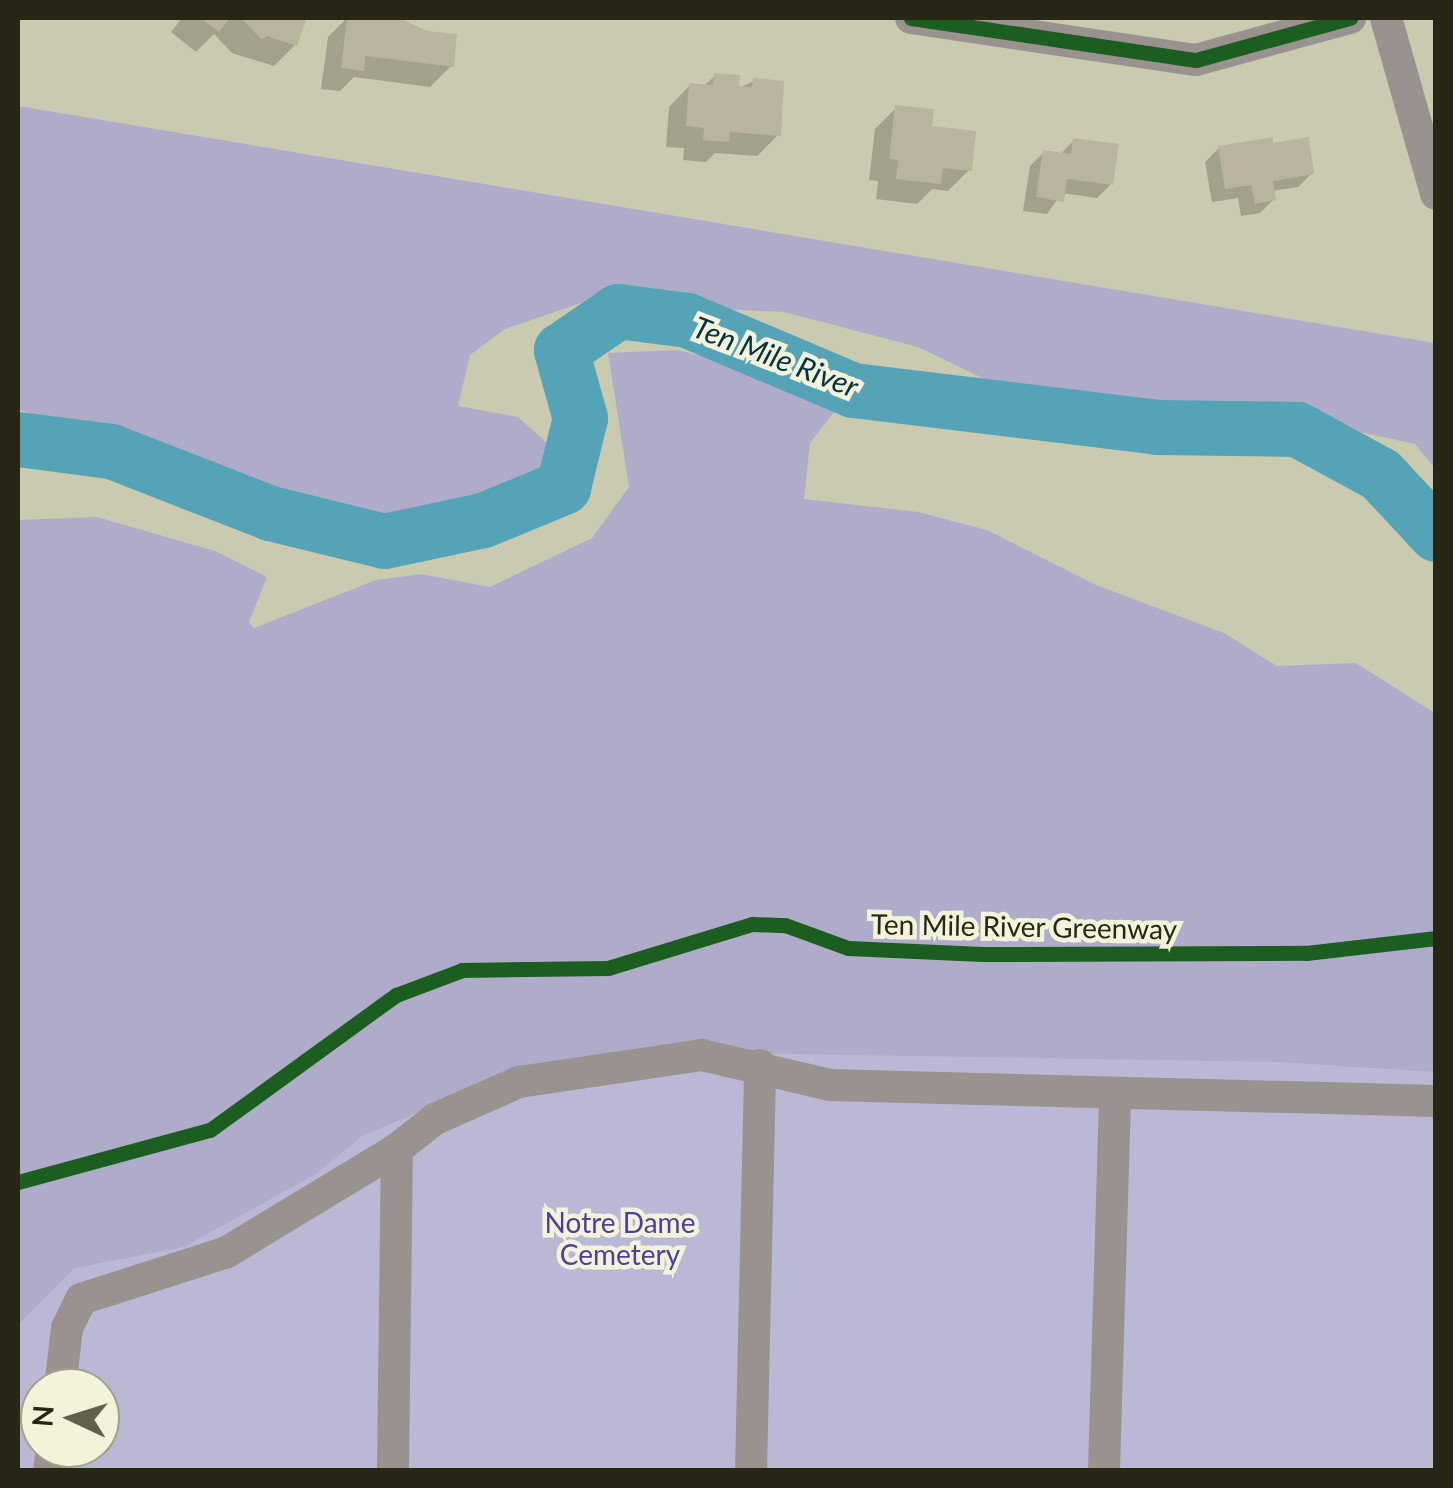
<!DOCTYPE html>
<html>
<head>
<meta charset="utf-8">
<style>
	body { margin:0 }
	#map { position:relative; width:1453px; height:1488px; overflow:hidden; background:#cacab0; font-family:Lato,sans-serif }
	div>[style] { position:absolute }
	.green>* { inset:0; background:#bbb8d5 }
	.forest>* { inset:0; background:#afacc9 }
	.shadow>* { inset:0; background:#0003 }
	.river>* { height:55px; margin:-27.5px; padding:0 27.5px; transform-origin:27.5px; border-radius:27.5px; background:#54a3b6 }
	.building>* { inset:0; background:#b8b49f }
	.minor>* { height:32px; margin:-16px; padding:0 16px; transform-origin:16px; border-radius:16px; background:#9a928f }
	.cycleway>* { height:15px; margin:-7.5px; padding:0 7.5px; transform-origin:7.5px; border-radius:7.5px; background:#1b5e20 }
	span { translate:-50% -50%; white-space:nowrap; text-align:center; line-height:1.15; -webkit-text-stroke:9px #f3f3dc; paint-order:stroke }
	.street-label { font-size:28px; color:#282715 }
	.park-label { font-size:28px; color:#4e3f98 }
	.water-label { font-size:30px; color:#033344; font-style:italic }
	.frame { position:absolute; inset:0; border:20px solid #282715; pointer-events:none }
	.north { position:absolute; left:20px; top:1368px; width:100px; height:100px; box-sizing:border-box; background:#f3f3dc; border:2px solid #a2a18c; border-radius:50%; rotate:274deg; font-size:28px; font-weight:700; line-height:40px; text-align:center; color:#282715 }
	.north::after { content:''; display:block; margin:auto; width:35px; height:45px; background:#61604b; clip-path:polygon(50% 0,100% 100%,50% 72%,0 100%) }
</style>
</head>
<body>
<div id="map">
	<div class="green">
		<div style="clip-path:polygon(evenodd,569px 1004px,1435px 1043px,1435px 1470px,18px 1470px,18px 1267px,569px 1004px,40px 1388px,100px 1388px,100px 1448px,40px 1448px,40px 1388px)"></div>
	</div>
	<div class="forest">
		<div style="clip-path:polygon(18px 106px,1435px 343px,1435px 468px,1415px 444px,1248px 408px,1028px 400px,918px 347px,784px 312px,581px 303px,505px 329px,470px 355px,458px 406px,518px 417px,555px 450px,561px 465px,527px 505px,466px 523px,397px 524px,142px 454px,18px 409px)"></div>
		<div style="clip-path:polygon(677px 350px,796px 379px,844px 399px,810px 443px,804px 499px,918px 512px,987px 530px,1096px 585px,1224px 633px,1277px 666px,1356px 663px,1435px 713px,1435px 1072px,1277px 1062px,724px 1053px,473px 1089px,362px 1136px,316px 1174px,184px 1247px,75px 1268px,18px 1325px,18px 520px,97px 517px,215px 551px,267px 577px,249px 622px,254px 628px,376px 580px,421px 574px,490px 587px,592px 538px,629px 487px,608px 353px)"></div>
	</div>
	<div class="shadow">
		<div style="clip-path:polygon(182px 18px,304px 18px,295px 45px,274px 66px,232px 53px,214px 34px,196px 52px,171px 32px)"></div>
		<div style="clip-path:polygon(347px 18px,455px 36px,451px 66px,430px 87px,354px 77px,340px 91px,321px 89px,328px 37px)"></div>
		<div style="clip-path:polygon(715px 76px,736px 89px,754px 81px,778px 135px,757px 156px,715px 153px,706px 162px,683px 160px,684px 148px,666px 147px,669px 107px,690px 85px,704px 86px)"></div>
		<div style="clip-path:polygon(896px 108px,930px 128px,969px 170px,948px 191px,932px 189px,917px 204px,876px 199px,878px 181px,869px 180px,875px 129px)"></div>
		<div style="clip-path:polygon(1074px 140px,1111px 184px,1097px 198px,1062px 193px,1047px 214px,1023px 211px,1030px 166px,1044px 152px,1060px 155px)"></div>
		<div style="clip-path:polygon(1219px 148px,1312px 173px,1298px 187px,1272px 191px,1274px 199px,1260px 213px,1241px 216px,1238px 198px,1212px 202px,1205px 162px)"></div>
	</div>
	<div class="river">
		<div style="left:18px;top:439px;width:94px;rotate:7.4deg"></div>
		<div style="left:111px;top:451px;width:171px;rotate:21.3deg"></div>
		<div style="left:270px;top:513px;width:117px;rotate:13.8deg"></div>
		<div style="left:384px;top:541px;width:101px;rotate:-12deg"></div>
		<div style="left:483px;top:520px;width:87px;rotate:-22.4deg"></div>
		<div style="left:563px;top:487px;width:71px;rotate:-76.2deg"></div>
		<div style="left:580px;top:418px;width:71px;rotate:-105.6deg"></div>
		<div style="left:561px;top:350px;width:69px;rotate:-34.4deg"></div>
		<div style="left:618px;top:311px;width:70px;rotate:7.4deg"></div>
		<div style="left:687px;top:320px;width:180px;rotate:22.9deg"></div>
		<div style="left:853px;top:390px;width:306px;rotate:6.9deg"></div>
		<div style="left:1157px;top:427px;width:140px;rotate:0.8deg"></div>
		<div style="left:1297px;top:429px;width:94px;rotate:28.5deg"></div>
		<div style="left:1380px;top:474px;width:82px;rotate:47deg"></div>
	</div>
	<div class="building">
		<div style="clip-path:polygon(200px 18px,230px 18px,219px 32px)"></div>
		<div style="clip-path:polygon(241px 18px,307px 18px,297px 46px,267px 36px,262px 40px)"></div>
		<div style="clip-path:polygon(347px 18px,402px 19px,427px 31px,457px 34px,454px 67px,365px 56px,364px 71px,341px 68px)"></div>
		<div style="clip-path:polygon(714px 73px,740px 75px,739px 86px,752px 87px,753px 78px,784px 81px,781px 136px,730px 132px,729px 142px,703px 140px,704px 128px,686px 126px,689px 83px,713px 85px)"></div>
		<div style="clip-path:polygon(895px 105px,934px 109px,932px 126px,976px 131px,972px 171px,943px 168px,941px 184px,896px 179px,898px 160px,889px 159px)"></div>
		<div style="clip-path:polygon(1273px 137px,1273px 143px,1309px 137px,1314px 174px,1273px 181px,1276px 200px,1255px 204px,1251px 185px,1225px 189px,1218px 146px)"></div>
		<div style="clip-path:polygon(1073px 138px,1119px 144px,1113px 185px,1067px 179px,1064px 202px,1036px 197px,1043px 150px,1071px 154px)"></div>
	</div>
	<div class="minor">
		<div style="left:911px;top:18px;width:288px;rotate:8.4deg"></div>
		<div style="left:1196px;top:60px;width:160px;rotate:-15.3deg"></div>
		<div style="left:1386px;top:18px;width:183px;rotate:74.1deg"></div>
		<div style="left:60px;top:1388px;width:60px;rotate:-83.3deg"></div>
		<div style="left:67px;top:1328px;width:32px;rotate:-64deg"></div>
		<div style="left:81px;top:1299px;width:153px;rotate:-17.8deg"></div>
		<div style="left:227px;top:1252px;width:199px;rotate:-31.2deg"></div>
		<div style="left:397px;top:1149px;width:48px;rotate:-38.3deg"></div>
		<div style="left:435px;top:1119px;width:92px;rotate:-23.8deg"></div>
		<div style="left:519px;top:1082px;width:185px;rotate:-8.4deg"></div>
		<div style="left:702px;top:1055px;width:131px;rotate:13.2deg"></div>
		<div style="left:830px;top:1085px;width:606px;rotate:1.51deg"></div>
		<div style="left:49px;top:1470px;width:22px;rotate:-82deg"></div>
		<div style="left:393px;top:1470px;width:321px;rotate:-89.3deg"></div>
		<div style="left:751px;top:1470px;width:405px;rotate:-88.7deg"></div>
		<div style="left:1104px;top:1470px;width:376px;rotate:-88.3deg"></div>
	</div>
	<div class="cycleway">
		<div style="left:911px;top:18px;width:288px;rotate:8.4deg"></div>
		<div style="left:1196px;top:60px;width:160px;rotate:-15.3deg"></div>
		<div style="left:18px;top:1182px;width:199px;rotate:-15.2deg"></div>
		<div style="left:210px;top:1130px;width:230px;rotate:-36deg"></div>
		<div style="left:396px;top:995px;width:71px;rotate:-20.7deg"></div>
		<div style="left:462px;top:970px;width:146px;rotate:-0.8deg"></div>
		<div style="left:608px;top:968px;width:151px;rotate:-17deg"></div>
		<div style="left:752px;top:924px;width:33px;rotate:2deg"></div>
		<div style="left:785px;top:925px;width:67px;rotate:20.1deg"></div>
		<div style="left:848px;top:948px;width:134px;rotate:2.6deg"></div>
		<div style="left:982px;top:954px;width:324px;rotate:-0.2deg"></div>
		<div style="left:1306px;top:953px;width:131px;rotate:-6.6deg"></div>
	</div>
	<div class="street-label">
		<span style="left:1024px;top:926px;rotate:1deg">Ten Mile River Greenway</span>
	</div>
	<div class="park-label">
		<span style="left:620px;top:1238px">Notre Dame<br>Cemetery</span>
	</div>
	<div class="water-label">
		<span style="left:776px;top:356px;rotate:21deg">Ten Mile River</span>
	</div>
	<div class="frame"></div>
	<div class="north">N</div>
</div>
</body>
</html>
